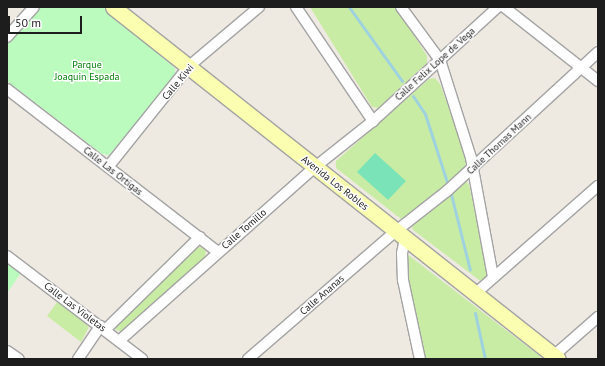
<!DOCTYPE html>
<html>
<head>
<meta charset="utf-8">
<style>
	body { margin:0 }
	#map { position:relative; width:605px; height:366px; overflow:hidden; background:#efeae1; font-family:"PT Sans",sans-serif }
	div>[style] { position:absolute }
	.grass>* { inset:0; background:#c9eca4 }
	.park>* { inset:0; background:#bbfcbe }
	.pitch>* { inset:0; background:#7ae3b8 }
	.stream>* { height:3px; margin:-1.5px; padding:0 1.5px; transform-origin:1.5px; border-radius:1.5px; background:#9fd2df }
	.roads { filter:drop-shadow(1px 0 #a4a4a4) drop-shadow(-1px 0 #a4a4a4) drop-shadow(0 1px #a4a4a4) drop-shadow(0 -1px #a4a4a4) }
	.street>* { height:10px; margin:-5px; padding:0 5px; transform-origin:5px; border-radius:5px; background:#fff }
	.secondary>* { height:15px; margin:-7.5px; padding:0 7.5px; transform-origin:7.5px; border-radius:7.5px; background:#fbfdb1 }
	span { translate:-50% -50%; white-space:nowrap; text-align:center; line-height:1.15; -webkit-text-stroke:3px #fff; paint-order:stroke }
	.park-label { font-size:10px; color:#05800c }
	.street-label { font-size:10px; color:#1d1d1d }
	.frame { position:absolute; inset:0; border:8px solid #1d1d1d; pointer-events:none }
	.scale { position:absolute; left:8px; top:16px; width:74px; height:18px; box-sizing:border-box; border:2px solid #1d1d1d; border-top:0; padding-left:5px; font-size:12px; line-height:14px; white-space:nowrap; color:#1d1d1d; -webkit-text-stroke:3px #fff; paint-order:stroke }
</style>
</head>
<body>
<div id="map">
	<div class="grass">
		<div style="clip-path:polygon(310px 7px,396px 7px,427px 56px,427px 63px,378px 108px,372px 107px)"></div>
		<div style="clip-path:polygon(435px 78px,440px 84px,467px 158px,465px 167px,448px 185px,407px 218px,401px 219px,336px 168px,336px 161px,429px 79px)"></div>
		<div style="clip-path:polygon(463px 182px,468px 183px,470px 188px,488px 280px,483px 283px,413px 230px,412px 226px)"></div>
		<div style="clip-path:polygon(200px 247px,206px 250px,205px 258px,121px 331px,116px 330px,115px 325px,196px 248px)"></div>
		<div style="clip-path:polygon(402px 250px,541px 357px,539px 359px,425px 359px,410px 312px)"></div>
		<div style="clip-path:polygon(58px 301px,89px 327px,81px 342px,47px 316px)"></div>
	</div>
	<div class="park">
		<div style="clip-path:polygon(39px 7px,103px 7px,175px 68px,175px 75px,172px 79px,109px 155px,102px 154px,7px 81px,7px 44px)"></div>
		<div style="clip-path:polygon(7px 262px,21px 273px,7px 293px)"></div>
	</div>
	<div class="pitch">
		<div style="clip-path:polygon(375px 153px,406px 181px,388px 200px,357px 172px)"></div>
	</div>
	<div class="stream">
		<div style="left:349px;top:7px;width:91px;rotate:54.4deg"></div>
		<div style="left:413px;top:96px;width:22px;rotate:56deg"></div>
		<div style="left:425px;top:114px;width:71px;rotate:72.1deg"></div>
		<div style="left:451px;top:194px;width:78px;rotate:76deg"></div>
		<div style="left:475px;top:313px;width:47px;rotate:77.7deg"></div>
	</div>
	<div class="roads">
		<div class="street">
			<div style="left:296px;top:7px;width:138px;rotate:56deg"></div>
			<div style="left:401px;top:7px;width:66px;rotate:53.7deg"></div>
			<div style="left:440px;top:60px;width:103px;rotate:72.4deg"></div>
			<div style="left:471px;top:158px;width:121px;rotate:79.5deg"></div>
			<div style="left:504px;top:7px;width:120px;rotate:38.2deg"></div>
			<div style="left:7px;top:37px;width:40px;rotate:-48deg"></div>
			<div style="left:7px;top:89px;width:267px;rotate:37.7deg"></div>
			<div style="left:108px;top:167px;width:128px;rotate:-51.3deg"></div>
			<div style="left:188px;top:67px;width:93px;rotate:-40.2deg"></div>
			<div style="left:405px;top:238px;width:15px;rotate:101deg"></div>
			<div style="left:402px;top:253px;width:27px;rotate:88deg"></div>
			<div style="left:403px;top:280px;width:81px;rotate:77.9deg"></div>
			<div style="left:7px;top:256px;width:170px;rotate:37.3deg"></div>
			<div style="left:476px;top:293px;width:162px;rotate:-41.3deg"></div>
			<div style="left:105px;top:330px;width:133px;rotate:-44.4deg"></div>
			<div style="left:119px;top:341px;width:262px;rotate:-41.6deg"></div>
			<div style="left:315px;top:167px;width:74px;rotate:-38.4deg"></div>
			<div style="left:373px;top:121px;width:169px;rotate:-42.4deg"></div>
			<div style="left:7px;top:351px;width:14px;rotate:34deg"></div>
			<div style="left:78px;top:359px;width:40px;rotate:-56deg"></div>
			<div style="left:248px;top:359px;width:196px;rotate:-40.9deg"></div>
			<div style="left:396px;top:231px;width:65px;rotate:-38.1deg"></div>
			<div style="left:447px;top:191px;width:205px;rotate:-42.6deg"></div>
			<div style="left:550px;top:359px;width:64px;rotate:-41.2deg"></div>
		</div>
		<div class="secondary">
			<div style="left:113px;top:7px;width:567px;rotate:38.34deg"></div>
		</div>
	</div>
	<div class="park-label">
		<span style="left:87px;top:70px">Parque<br>Joaquin Espada</span>
	</div>
	<div class="street-label">
		<span style="left:435px;top:64px;rotate:-42deg">Calle Felix Lope de Vega</span>
		<span style="left:178px;top:82px;rotate:-50deg">Calle Kiwi</span>
		<span style="left:499px;top:144px;rotate:-43deg">Calle Thomas Mann</span>
		<span style="left:113px;top:171px;rotate:38deg">Calle Las Ortigas</span>
		<span style="left:335px;top:183px;rotate:38deg">Avenida Los Robles</span>
		<span style="left:244px;top:229px;rotate:-41deg">Calle Tomillo</span>
		<span style="left:322px;top:295px;rotate:-41deg">Calle Ananas</span>
		<span style="left:75px;top:307px;rotate:37deg">Calle Las Violetas</span>
	</div>
	<div class="frame"></div>
	<div class="scale">50 m</div>
</div>
</body>
</html>
